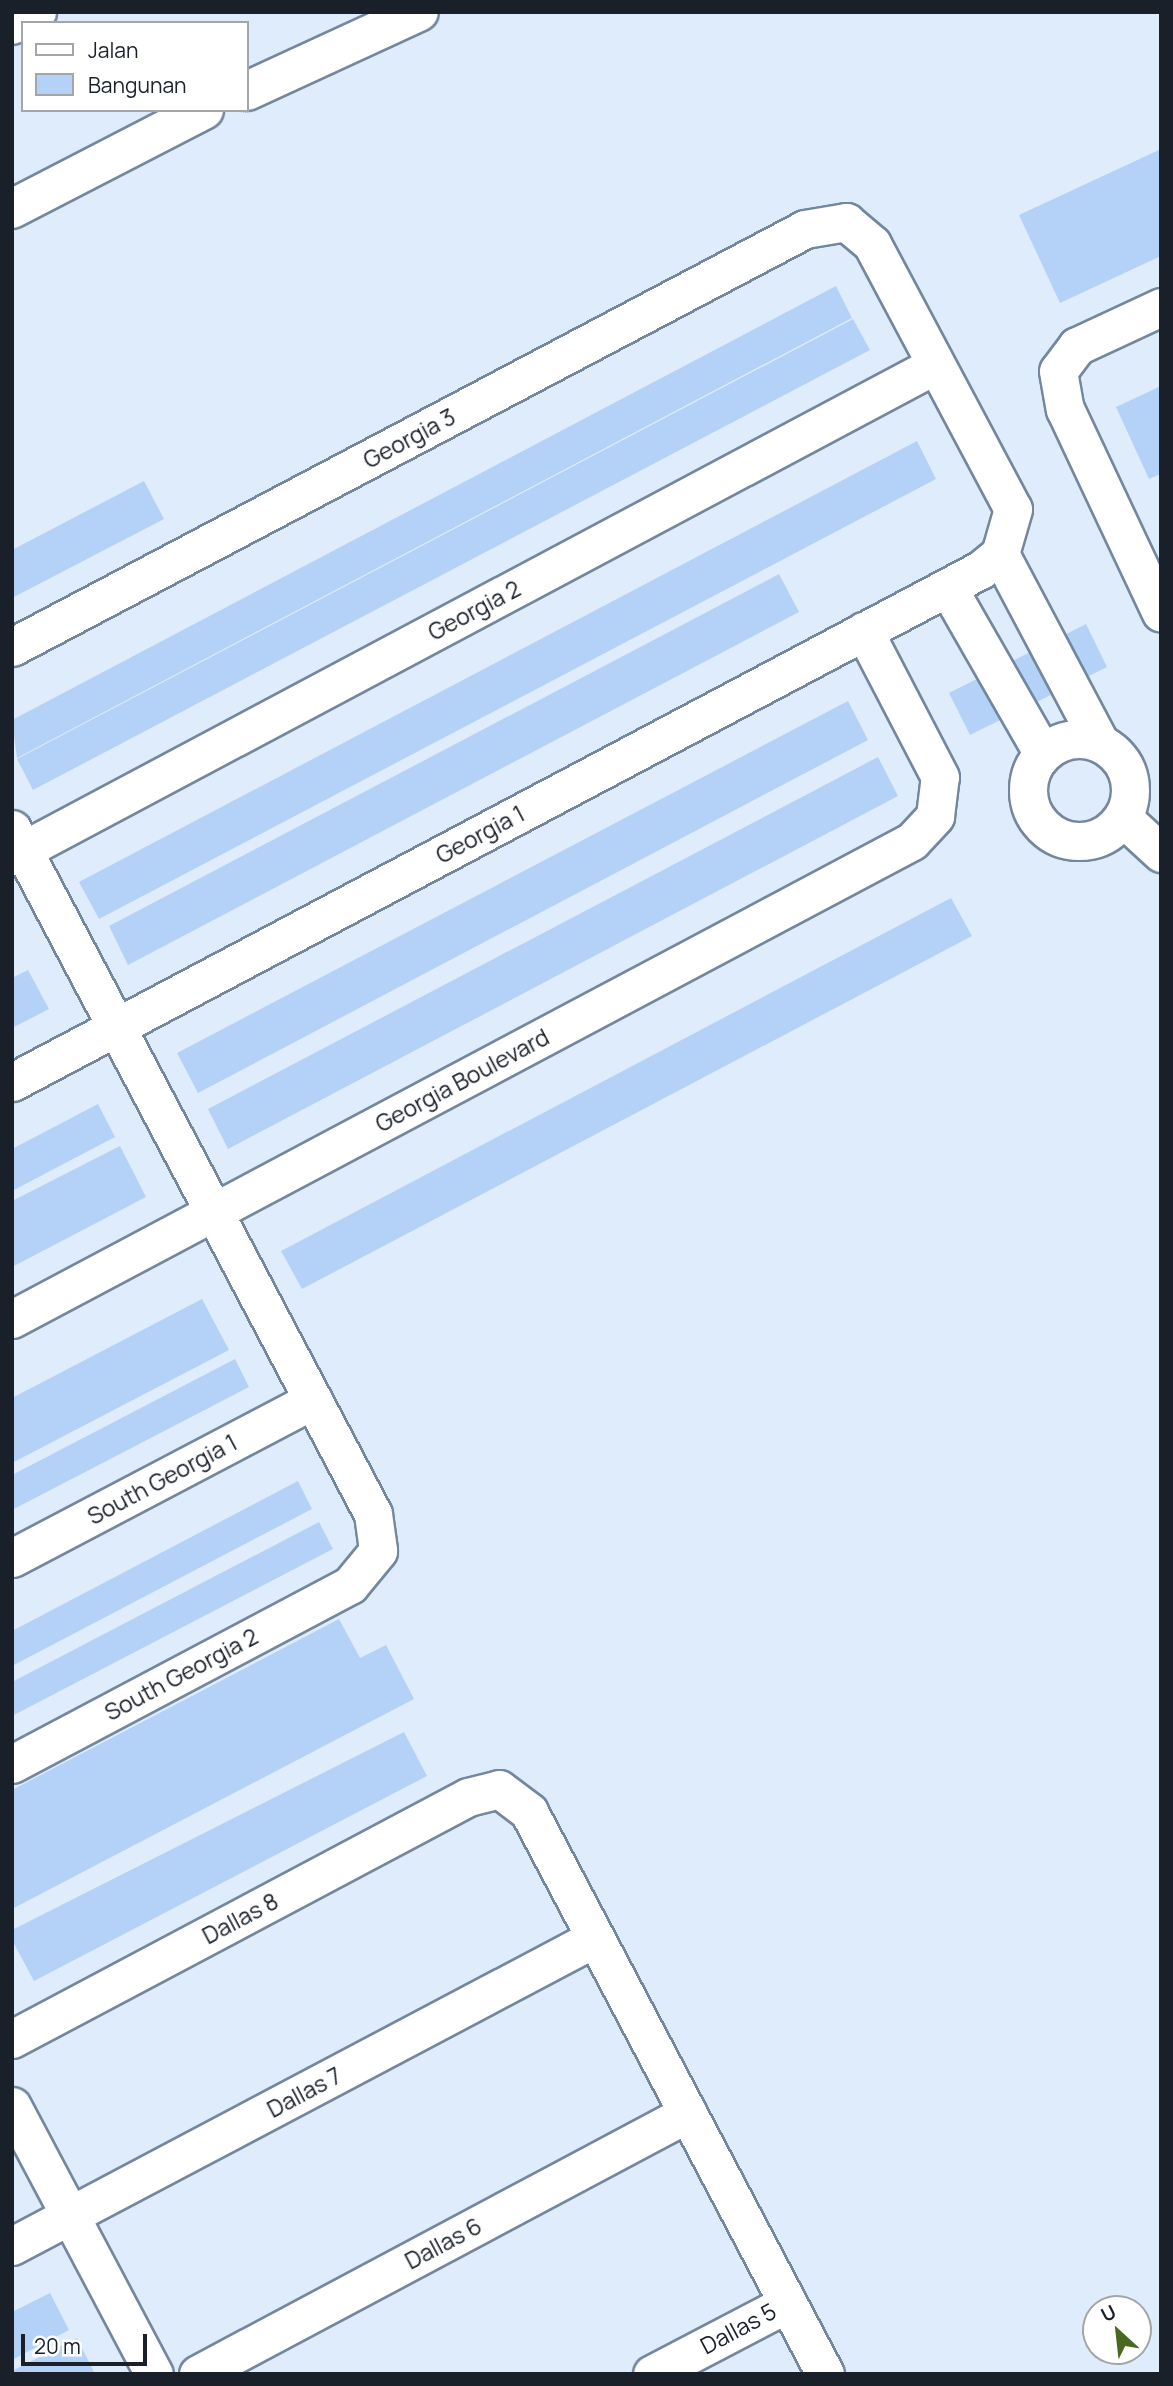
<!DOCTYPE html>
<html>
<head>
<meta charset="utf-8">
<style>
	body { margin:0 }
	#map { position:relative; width:1173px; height:2386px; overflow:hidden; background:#dfecfb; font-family:Manrope,sans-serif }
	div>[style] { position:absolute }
	.building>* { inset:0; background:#b4d2f7 }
	.roads { filter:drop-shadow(2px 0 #73879e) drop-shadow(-2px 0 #73879e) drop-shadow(0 2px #73879e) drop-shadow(0 -2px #73879e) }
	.minor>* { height:37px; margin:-18.5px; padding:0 18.5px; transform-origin:18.5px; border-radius:18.5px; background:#fff }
	.minor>.ring { margin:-18.5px; padding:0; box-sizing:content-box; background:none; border:37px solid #fff; border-radius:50% }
	.secondary>* { height:38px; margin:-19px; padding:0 19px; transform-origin:19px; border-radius:19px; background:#fff }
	span { translate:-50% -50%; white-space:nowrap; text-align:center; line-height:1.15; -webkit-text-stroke:6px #fff; paint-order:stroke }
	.street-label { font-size:23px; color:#192029 }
	.frame { position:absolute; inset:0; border:14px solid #192029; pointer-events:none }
	.legend { position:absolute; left:21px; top:21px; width:228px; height:91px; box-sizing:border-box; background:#fff; border:2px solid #a3a6a9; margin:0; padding:9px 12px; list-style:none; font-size:21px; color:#192029 }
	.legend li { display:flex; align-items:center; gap:14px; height:35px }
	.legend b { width:35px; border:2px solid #a3a6a9 }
	.north { position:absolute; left:1082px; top:2295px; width:70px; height:70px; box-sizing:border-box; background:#fff; border:2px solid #a3a6a9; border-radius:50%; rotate:333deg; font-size:19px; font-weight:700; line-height:28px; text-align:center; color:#192029 }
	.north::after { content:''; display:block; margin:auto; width:24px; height:32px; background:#49691e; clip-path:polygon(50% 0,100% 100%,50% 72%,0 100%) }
	.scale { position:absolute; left:21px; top:2334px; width:126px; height:32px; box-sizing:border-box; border:4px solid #192029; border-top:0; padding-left:9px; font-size:21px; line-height:24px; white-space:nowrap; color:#192029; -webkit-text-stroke:5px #fff; paint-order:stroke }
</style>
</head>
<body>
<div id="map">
	<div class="building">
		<div style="clip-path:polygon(1161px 149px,1161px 256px,1060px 303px,1019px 215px)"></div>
		<div style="clip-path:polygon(836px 286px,852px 318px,17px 758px,12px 720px)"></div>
		<div style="clip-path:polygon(853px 319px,870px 350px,33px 790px,17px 759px)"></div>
		<div style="clip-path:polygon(1161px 386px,1161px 474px,1149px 479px,1116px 407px)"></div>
		<div style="clip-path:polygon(917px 441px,936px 479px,99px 919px,79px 882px)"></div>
		<div style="clip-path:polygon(144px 481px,164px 519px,12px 598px,12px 550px)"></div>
		<div style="clip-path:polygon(779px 574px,799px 612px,128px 965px,109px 926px)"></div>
		<div style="clip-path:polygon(1086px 624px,1107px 667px,970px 735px,949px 693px)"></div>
		<div style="clip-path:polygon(848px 701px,868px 740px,198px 1093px,177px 1053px)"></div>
		<div style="clip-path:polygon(878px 757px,898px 796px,228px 1149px,208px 1109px)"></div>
		<div style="clip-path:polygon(951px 898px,972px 936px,302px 1289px,281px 1251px)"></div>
		<div style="clip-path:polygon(28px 970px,49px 1009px,12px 1028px,12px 978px)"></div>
		<div style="clip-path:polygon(98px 1104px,115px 1137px,12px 1191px,12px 1149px)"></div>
		<div style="clip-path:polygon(120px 1146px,146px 1197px,12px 1267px,12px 1201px)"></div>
		<div style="clip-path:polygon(202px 1299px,229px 1350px,12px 1463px,12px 1398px)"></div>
		<div style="clip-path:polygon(235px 1359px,249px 1387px,12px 1510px,12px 1475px)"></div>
		<div style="clip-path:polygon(298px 1481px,312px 1509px,12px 1666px,12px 1631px)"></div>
		<div style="clip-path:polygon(319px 1522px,333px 1549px,12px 1716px,12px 1682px)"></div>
		<div style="clip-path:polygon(339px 1619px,360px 1658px,386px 1645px,414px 1699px,12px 1909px,12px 1790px)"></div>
		<div style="clip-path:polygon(404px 1732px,427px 1776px,34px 1981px,12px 1940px,12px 1930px)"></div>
		<div style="clip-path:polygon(50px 2293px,69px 2330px,12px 2360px,12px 2312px)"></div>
		<div style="clip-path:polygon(77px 2338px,95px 2374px,12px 2374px,12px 2371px)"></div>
	</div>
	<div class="roads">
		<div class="minor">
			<div style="left:1161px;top:307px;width:93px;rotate:155.1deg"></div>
			<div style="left:1077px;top:346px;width:31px;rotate:127deg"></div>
			<div style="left:1058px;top:371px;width:39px;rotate:80deg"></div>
			<div style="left:1065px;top:409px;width:225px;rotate:64.8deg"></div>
			<div style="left:1000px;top:554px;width:212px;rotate:62.1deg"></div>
			<div style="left:948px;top:588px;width:189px;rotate:60.2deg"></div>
			<div style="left:12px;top:647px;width:896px;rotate:-27.79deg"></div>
			<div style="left:805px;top:229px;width:42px;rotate:-9.7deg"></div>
			<div style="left:846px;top:222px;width:34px;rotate:40deg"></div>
			<div style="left:872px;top:244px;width:300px;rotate:62deg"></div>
			<div style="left:1013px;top:509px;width:47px;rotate:106.1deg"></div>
			<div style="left:1000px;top:554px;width:26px;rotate:141deg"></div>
			<div style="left:980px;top:570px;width:1095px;rotate:152.12deg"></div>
			<div class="ring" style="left:1028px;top:739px;width:65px;height:65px"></div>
			<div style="left:1123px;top:818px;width:52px;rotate:42.6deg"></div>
			<div style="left:12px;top:829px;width:774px;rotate:62.21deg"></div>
			<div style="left:373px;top:1514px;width:37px;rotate:82deg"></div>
			<div style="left:378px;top:1551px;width:44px;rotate:129.5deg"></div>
			<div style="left:350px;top:1585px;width:382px;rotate:152.1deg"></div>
			<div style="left:12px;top:856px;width:1045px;rotate:-28.01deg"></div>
			<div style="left:12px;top:1319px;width:1019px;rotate:-27.97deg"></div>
			<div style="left:912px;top:841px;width:34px;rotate:-47deg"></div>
			<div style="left:935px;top:816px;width:39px;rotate:-83deg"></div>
			<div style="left:940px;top:777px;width:165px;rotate:-117.5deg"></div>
			<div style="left:12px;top:1558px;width:340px;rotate:-27.7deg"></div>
			<div style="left:12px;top:2039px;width:516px;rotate:-27.95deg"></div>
			<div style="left:468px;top:1797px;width:32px;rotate:-14deg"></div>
			<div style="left:499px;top:1789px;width:38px;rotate:37deg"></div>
			<div style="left:529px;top:1812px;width:635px;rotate:62.22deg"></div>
			<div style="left:12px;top:2106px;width:303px;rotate:62.1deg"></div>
			<div style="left:12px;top:2246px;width:659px;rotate:-27.85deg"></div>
			<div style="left:198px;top:2374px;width:555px;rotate:-28.04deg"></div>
			<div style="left:652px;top:2374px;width:153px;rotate:-27.6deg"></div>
		</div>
		<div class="secondary">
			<div style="left:12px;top:25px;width:28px;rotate:-27deg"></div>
			<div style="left:247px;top:91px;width:189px;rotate:-24.7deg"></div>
			<div style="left:12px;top:209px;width:216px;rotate:-27.3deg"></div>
		</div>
	</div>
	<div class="street-label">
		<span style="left:409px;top:438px;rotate:-28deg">Georgia 3</span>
		<span style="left:474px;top:610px;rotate:-28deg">Georgia 2</span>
		<span style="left:480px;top:834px;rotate:-28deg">Georgia 1</span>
		<span style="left:462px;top:1080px;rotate:-28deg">Georgia Boulevard</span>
		<span style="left:162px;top:1479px;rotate:-28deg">South Georgia 1</span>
		<span style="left:181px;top:1674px;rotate:-28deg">South Georgia 2</span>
		<span style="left:240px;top:1918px;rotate:-28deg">Dallas 8</span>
		<span style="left:304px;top:2092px;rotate:-28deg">Dallas 7</span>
		<span style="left:443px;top:2243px;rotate:-28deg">Dallas 6</span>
		<span style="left:738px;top:2328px;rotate:-28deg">Dallas 5</span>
	</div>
	<div class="frame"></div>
	<ul class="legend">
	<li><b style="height:9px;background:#fff"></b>Jalan</li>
	<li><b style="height:19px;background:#b4d2f7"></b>Bangunan</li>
	</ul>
	<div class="north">U</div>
	<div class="scale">20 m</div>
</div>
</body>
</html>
